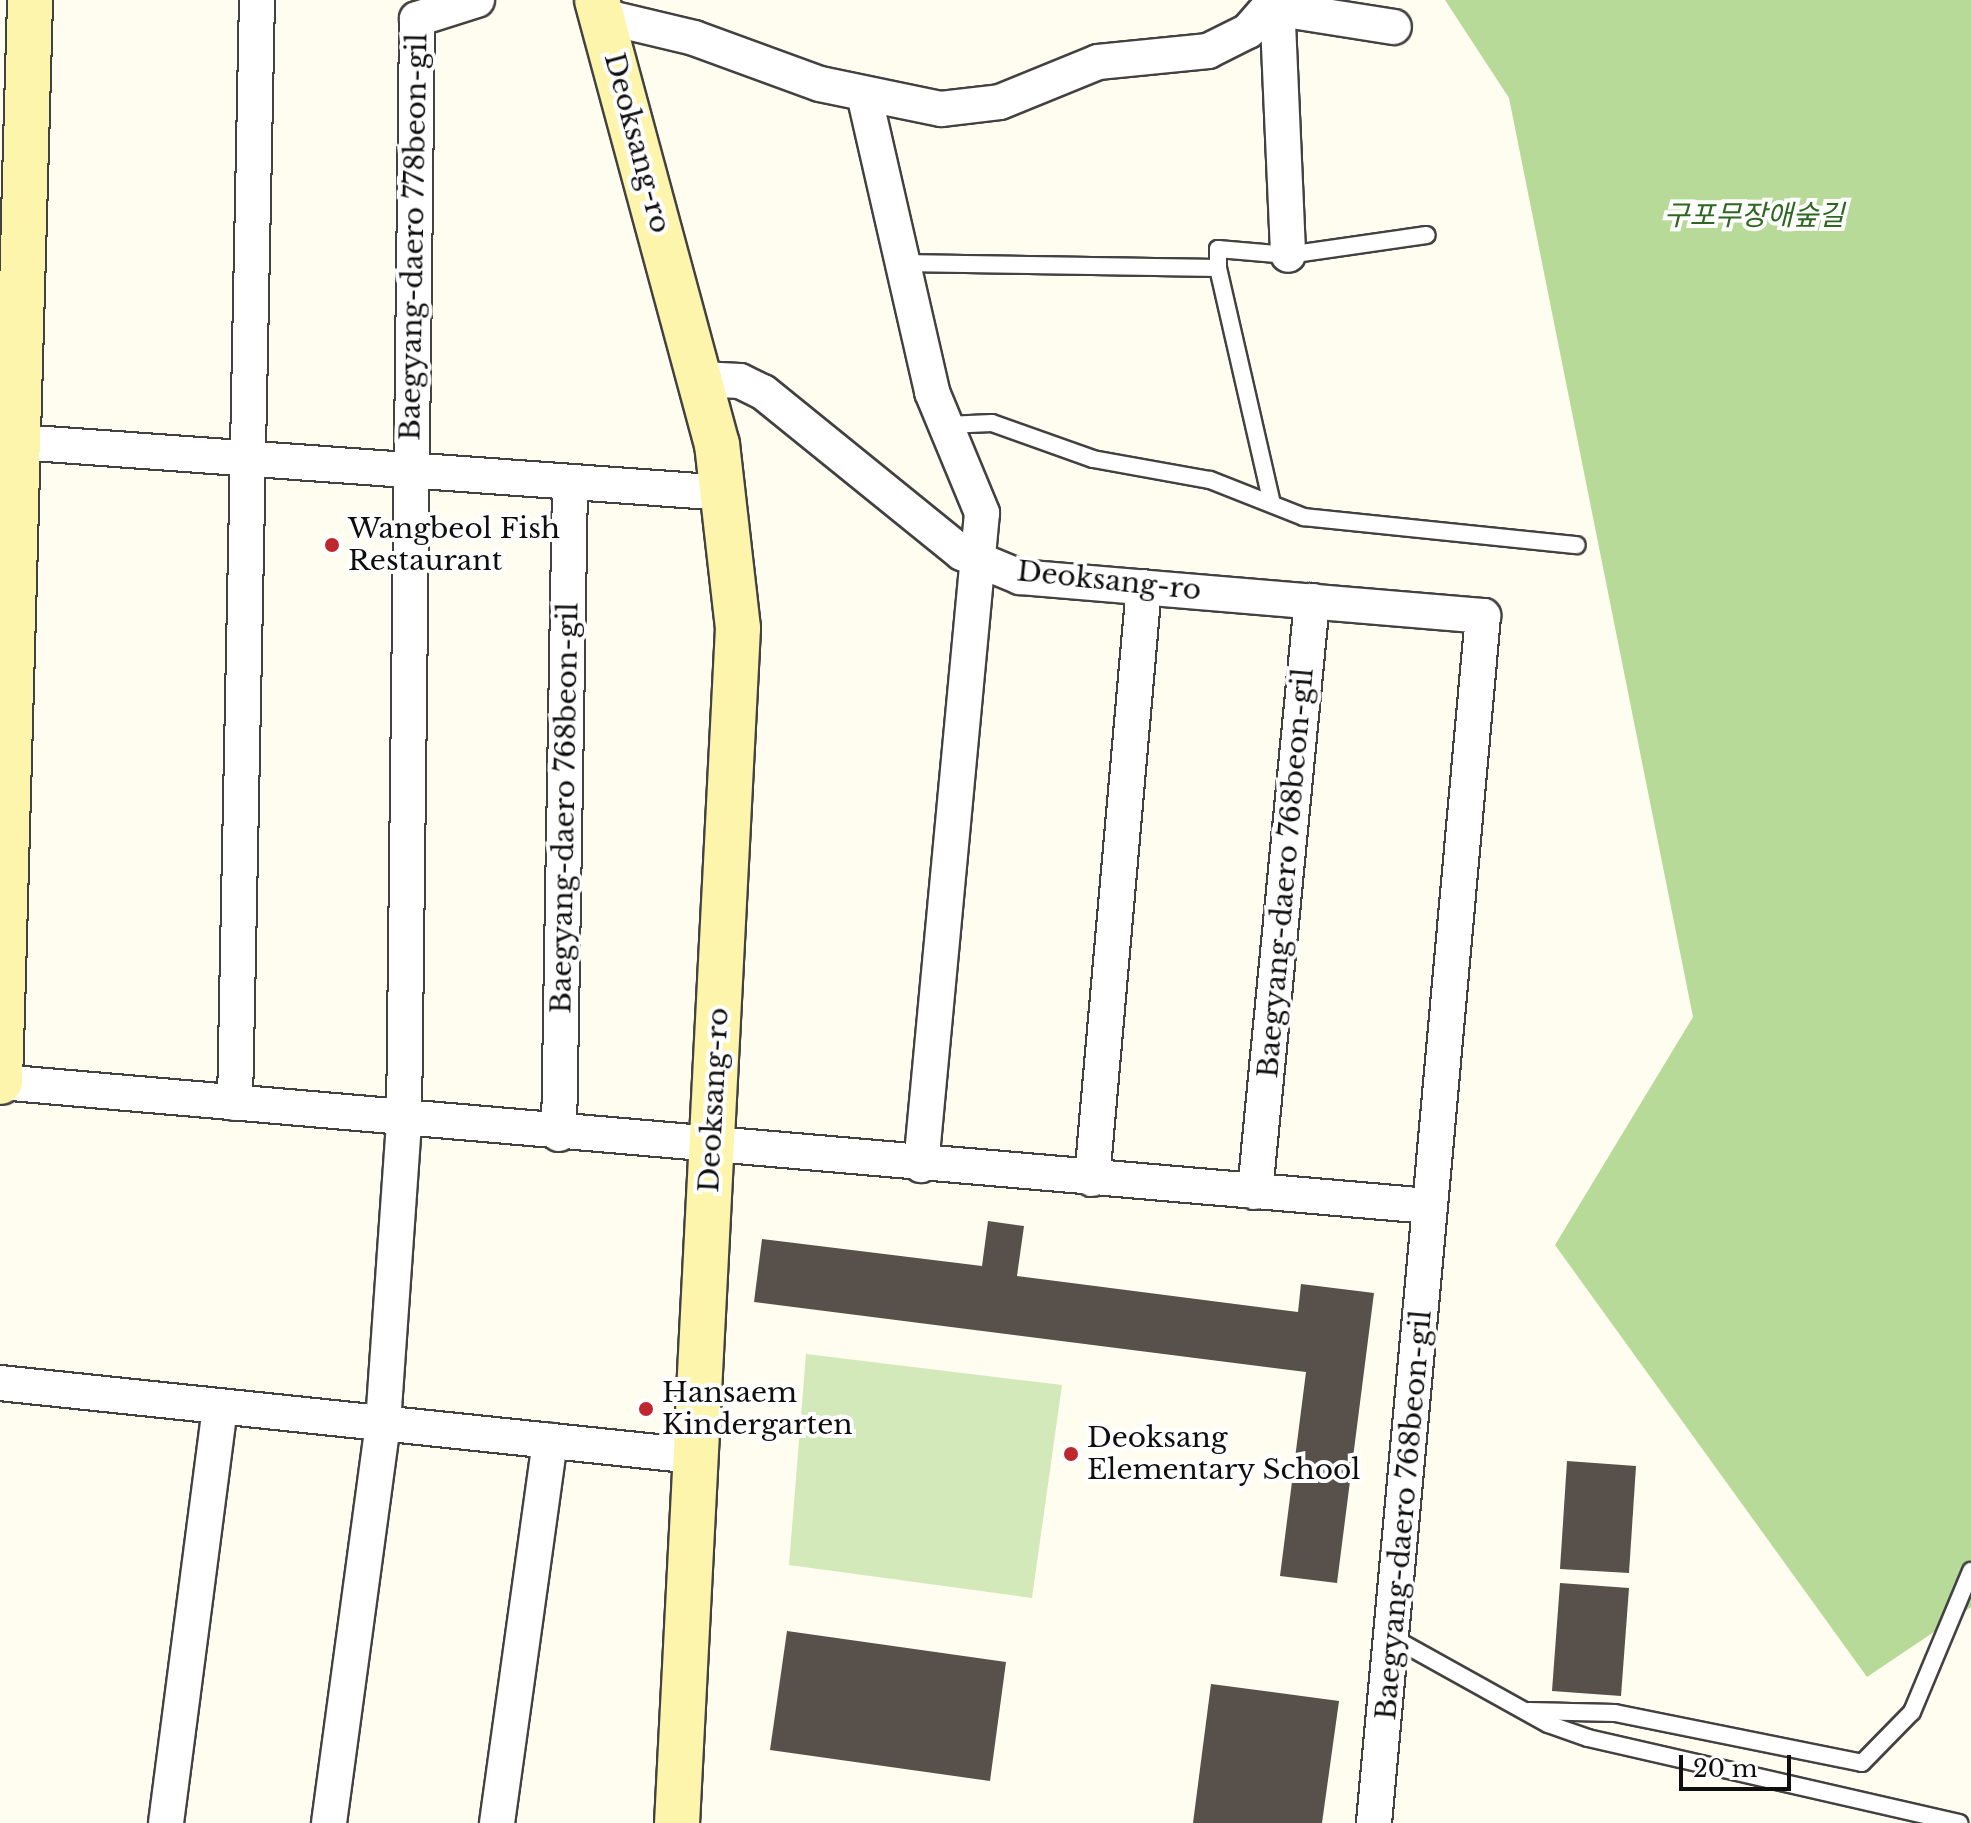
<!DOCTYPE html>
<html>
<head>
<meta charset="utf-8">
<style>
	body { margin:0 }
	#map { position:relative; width:1971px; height:1823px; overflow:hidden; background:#fffcf0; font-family:"Libre Baskerville","Noto Sans KR",serif }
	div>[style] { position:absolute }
	.green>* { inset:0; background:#d3e9ba }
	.forest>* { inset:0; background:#b7da99 }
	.building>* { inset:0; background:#57504b }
	.roads { filter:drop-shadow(2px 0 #424242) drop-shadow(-2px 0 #424242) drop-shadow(0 2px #424242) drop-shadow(0 -2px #424242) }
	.service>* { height:16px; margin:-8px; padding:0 8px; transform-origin:8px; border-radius:8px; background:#fff }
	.minor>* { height:34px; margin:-17px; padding:0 17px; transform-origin:17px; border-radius:17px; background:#fff }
	.secondary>* { height:44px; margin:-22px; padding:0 22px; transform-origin:22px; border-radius:22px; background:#fef5ac }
	.dots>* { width:22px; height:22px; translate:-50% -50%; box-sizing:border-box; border:4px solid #fff; border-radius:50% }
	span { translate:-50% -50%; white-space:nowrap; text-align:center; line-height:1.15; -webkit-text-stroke:8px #fff; paint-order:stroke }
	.street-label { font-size:28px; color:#0f0f0f }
	.park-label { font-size:28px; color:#2e671f; font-style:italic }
	.poi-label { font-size:28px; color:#0f0f0f }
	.left { translate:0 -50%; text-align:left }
	.scale { position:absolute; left:1679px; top:1755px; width:112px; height:36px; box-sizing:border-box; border:4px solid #0f0f0f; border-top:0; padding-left:10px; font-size:24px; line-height:28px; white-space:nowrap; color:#0f0f0f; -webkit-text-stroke:6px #fff; paint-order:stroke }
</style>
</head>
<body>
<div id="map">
	<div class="green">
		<div style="clip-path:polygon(806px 1354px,1062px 1385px,1032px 1598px,789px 1565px)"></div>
	</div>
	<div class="forest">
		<div style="clip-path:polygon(1445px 0,1971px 0,1971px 1607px,1867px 1677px,1555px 1245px,1693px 1017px,1509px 98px)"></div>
	</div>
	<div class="building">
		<div style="clip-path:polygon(988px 1221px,1024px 1226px,1017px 1276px,1298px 1312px,1301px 1284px,1374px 1293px,1337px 1583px,1280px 1576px,1306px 1372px,754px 1302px,762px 1239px,982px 1266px)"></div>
		<div style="clip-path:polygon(1567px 1461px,1636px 1466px,1629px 1573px,1560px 1569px)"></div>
		<div style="clip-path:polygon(1560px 1583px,1629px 1588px,1621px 1696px,1552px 1691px)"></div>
		<div style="clip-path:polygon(787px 1631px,1006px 1662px,990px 1781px,770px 1750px)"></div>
		<div style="clip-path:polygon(1211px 1684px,1339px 1701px,1322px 1823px,1193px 1823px)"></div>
	</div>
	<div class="roads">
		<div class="service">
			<div style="left:902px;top:263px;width:316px;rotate:0.9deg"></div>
			<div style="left:1218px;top:268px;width:19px;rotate:-90deg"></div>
			<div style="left:1218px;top:249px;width:70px;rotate:4.9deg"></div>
			<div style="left:1288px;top:255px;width:140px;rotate:-8.2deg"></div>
			<div style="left:1218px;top:268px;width:238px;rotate:77.1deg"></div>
			<div style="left:946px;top:425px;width:46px;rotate:-2.5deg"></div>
			<div style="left:992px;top:423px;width:107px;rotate:19.6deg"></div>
			<div style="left:1093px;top:459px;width:119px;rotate:10.2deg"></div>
			<div style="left:1210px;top:480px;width:101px;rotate:21.5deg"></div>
			<div style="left:1304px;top:517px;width:274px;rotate:5.9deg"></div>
			<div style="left:1395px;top:1639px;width:175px;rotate:29.1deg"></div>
			<div style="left:1548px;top:1724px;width:42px;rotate:19.3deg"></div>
			<div style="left:1588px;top:1738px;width:381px;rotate:12.9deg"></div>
			<div style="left:1529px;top:1711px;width:86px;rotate:1.3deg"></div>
			<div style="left:1615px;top:1713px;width:252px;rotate:11.4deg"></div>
			<div style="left:1862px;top:1763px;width:71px;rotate:-45.6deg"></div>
			<div style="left:1912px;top:1712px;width:153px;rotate:-67.3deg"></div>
		</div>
		<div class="minor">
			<div style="left:1277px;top:0;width:255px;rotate:87.5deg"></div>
			<div style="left:1280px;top:0;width:17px;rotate:40deg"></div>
			<div style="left:1293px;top:11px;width:102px;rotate:9deg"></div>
			<div style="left:602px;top:16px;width:95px;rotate:13.4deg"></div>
			<div style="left:694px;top:38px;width:134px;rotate:20.1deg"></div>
			<div style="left:820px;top:84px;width:124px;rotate:11.7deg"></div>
			<div style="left:941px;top:109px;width:59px;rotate:-6.8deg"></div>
			<div style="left:1000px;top:102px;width:106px;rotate:-22.2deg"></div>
			<div style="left:1098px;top:62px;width:111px;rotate:-5.7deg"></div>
			<div style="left:1208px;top:51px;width:45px;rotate:-26.6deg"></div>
			<div style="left:1248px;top:31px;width:41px;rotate:-48.9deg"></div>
			<div style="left:864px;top:94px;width:306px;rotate:77.1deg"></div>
			<div style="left:932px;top:392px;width:131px;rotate:67.5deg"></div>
			<div style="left:982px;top:513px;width:655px;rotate:95.34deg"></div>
			<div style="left:700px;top:379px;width:40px;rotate:2.9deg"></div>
			<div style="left:740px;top:381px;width:25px;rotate:26deg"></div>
			<div style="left:763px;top:392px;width:256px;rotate:39deg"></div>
			<div style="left:962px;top:553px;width:63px;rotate:22.5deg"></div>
			<div style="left:1020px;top:577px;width:465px;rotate:4.8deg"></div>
			<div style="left:1483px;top:616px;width:592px;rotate:95.13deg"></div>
			<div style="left:19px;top:442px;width:708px;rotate:4.13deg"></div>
			<div style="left:0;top:1082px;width:1435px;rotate:4.96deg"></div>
			<div style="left:1430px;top:1206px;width:620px;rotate:95.19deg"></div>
			<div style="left:235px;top:1103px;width:1103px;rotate:-88.86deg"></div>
			<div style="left:559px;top:1134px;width:652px;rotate:-89.03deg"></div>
			<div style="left:1092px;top:1179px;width:594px;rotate:-84.98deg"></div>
			<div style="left:1255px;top:1192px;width:594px;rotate:-84.49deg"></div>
			<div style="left:0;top:1383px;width:698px;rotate:6deg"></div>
			<div style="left:166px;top:1823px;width:420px;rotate:-82.6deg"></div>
			<div style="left:329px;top:1823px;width:404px;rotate:-82.3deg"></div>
			<div style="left:383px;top:1423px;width:305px;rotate:-86deg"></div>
			<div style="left:404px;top:1119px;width:1100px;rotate:-89.32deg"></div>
			<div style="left:417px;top:19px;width:63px;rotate:-17.6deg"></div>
			<div style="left:497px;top:1823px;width:386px;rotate:-82.1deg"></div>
		</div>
		<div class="secondary">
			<div style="left:597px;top:0;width:460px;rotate:74.9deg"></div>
			<div style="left:717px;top:444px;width:185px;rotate:83.5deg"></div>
			<div style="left:738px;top:628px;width:1197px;rotate:92.92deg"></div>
			<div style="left:0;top:1082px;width:1082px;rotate:-88.41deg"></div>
		</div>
	</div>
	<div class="dots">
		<div style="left:332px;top:545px;background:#bf272f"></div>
		<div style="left:646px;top:1409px;background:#bf272f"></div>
		<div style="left:1071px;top:1454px;background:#bf272f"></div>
	</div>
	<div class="street-label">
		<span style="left:637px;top:143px;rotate:75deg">Deoksang-ro</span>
		<span style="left:414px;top:237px;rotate:-89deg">Baegyang-daero 778beon-gil</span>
		<span style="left:1109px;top:581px;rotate:6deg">Deoksang-ro</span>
		<span style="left:565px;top:808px;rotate:-89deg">Baegyang-daero 768beon-gil</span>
		<span style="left:1286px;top:873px;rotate:-85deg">Baegyang-daero 768beon-gil</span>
		<span style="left:714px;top:1100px;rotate:-87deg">Deoksang-ro</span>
		<span style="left:1404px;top:1515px;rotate:-85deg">Baegyang-daero 768beon-gil</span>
	</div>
	<div class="park-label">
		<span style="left:1754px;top:216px">구포무장애숲길</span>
	</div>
	<div class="poi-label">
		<span class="left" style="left:348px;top:545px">Wangbeol Fish<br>Restaurant</span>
		<span class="left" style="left:662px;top:1409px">Hansaem<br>Kindergarten</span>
		<span class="left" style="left:1087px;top:1454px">Deoksang<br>Elementary School</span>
	</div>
	<div class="scale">20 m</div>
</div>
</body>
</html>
